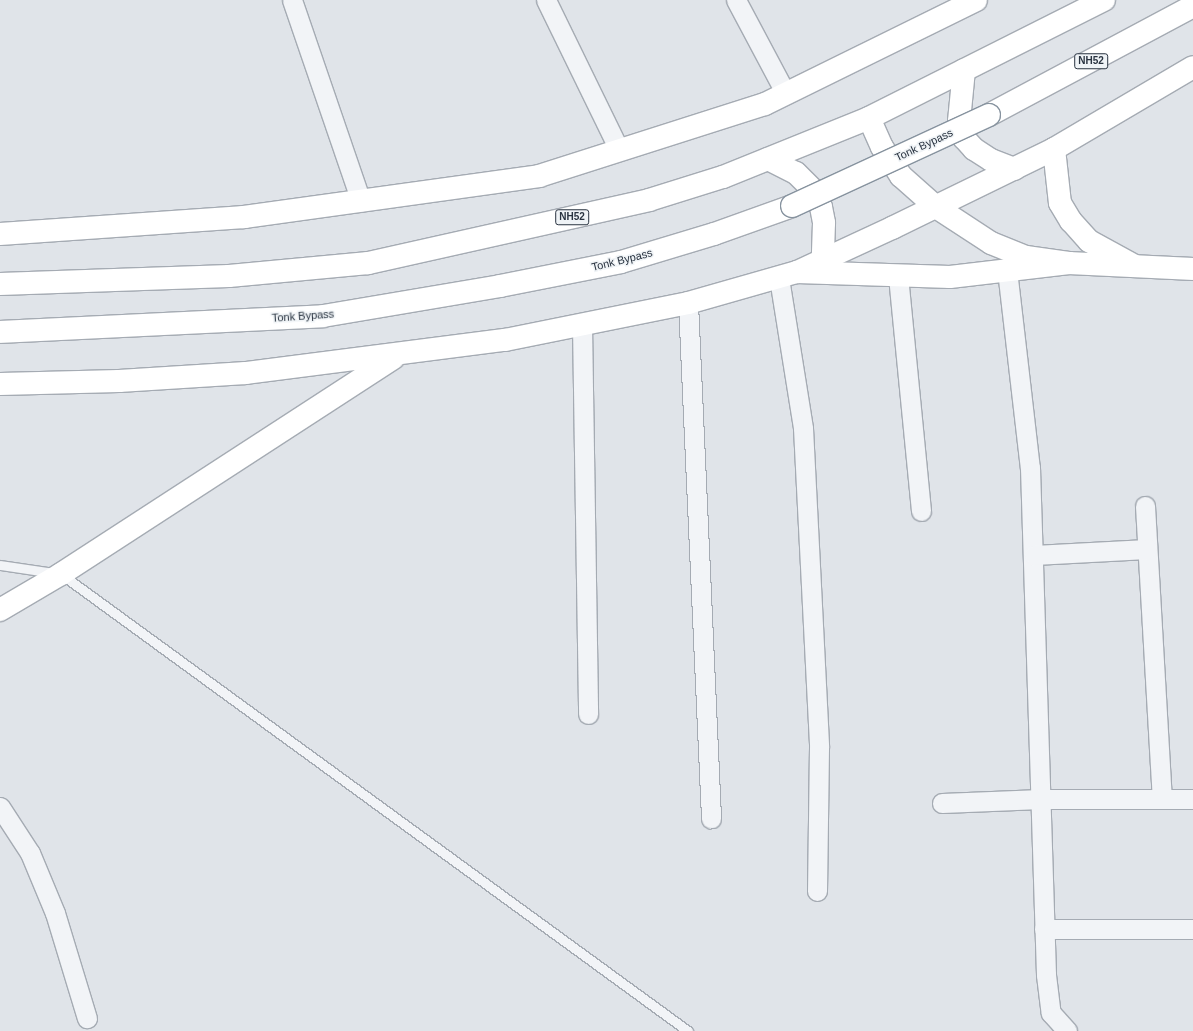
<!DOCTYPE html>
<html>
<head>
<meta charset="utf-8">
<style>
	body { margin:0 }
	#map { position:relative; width:1193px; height:1031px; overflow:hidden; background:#e0e4e9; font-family:Helvetica,sans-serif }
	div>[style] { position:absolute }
	.roads { filter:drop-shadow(1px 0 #a5abb3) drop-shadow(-1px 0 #a5abb3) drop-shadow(0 1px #a5abb3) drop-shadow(0 -1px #a5abb3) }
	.lane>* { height:9px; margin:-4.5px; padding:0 4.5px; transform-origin:4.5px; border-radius:4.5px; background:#f2f4f7 }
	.street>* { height:19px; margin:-9.5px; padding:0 9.5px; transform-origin:9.5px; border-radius:9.5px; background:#f2f4f7 }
	.secondary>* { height:22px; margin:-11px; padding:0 11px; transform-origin:11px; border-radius:11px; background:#fff }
	.highway>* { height:22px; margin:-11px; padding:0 11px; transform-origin:11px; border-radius:11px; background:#fff }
	.bridges { filter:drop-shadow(1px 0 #87939f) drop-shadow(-1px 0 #87939f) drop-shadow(0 1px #87939f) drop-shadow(0 -1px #87939f) }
	.highway-bridge>* { height:22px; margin:-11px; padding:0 11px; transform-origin:11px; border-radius:11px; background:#fff }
	span { translate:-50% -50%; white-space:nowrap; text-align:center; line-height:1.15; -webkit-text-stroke:3px #eff3f6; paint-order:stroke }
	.shield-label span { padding:1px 3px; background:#eff3f6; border:1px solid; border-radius:3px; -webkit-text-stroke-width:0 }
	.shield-label { font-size:10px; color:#293340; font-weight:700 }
	.street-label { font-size:11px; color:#293340 }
</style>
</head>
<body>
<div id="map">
	<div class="roads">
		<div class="lane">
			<div style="left:0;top:565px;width:62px;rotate:8.4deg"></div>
			<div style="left:61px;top:574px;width:776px;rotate:36.09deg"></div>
		</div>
		<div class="street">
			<div style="left:292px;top:0;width:213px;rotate:71.1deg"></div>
			<div style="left:546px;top:0;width:167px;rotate:64deg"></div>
			<div style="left:736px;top:0;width:106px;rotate:62deg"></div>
			<div style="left:1007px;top:270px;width:199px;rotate:83.4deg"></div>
			<div style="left:1030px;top:468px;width:507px;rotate:88.19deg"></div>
			<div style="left:1046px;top:975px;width:38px;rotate:83deg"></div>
			<div style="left:1051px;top:1013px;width:24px;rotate:48deg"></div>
			<div style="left:898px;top:276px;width:236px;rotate:84.4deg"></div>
			<div style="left:779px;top:278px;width:152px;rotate:80.9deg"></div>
			<div style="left:803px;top:428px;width:320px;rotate:87.1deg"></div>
			<div style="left:819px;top:748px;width:143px;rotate:90.8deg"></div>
			<div style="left:688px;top:303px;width:516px;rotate:87.44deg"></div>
			<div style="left:582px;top:325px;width:389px;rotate:89.1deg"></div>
			<div style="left:1145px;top:506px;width:293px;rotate:86.7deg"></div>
			<div style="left:1034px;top:555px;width:113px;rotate:-3deg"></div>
			<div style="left:942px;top:803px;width:99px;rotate:-2.3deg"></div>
			<div style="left:1041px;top:799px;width:152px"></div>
			<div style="left:0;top:807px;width:55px;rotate:56.9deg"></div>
			<div style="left:30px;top:853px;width:65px;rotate:67.4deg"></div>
			<div style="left:55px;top:913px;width:110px;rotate:73.1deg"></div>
			<div style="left:1044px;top:929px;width:149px"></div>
		</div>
		<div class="secondary">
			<div style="left:869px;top:118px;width:32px;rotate:66deg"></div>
			<div style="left:882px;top:147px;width:35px;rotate:57deg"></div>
			<div style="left:901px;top:176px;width:47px;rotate:41.5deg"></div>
			<div style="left:936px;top:207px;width:66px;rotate:33.2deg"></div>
			<div style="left:991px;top:243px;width:38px;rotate:22deg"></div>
			<div style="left:1026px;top:257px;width:43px;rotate:7.9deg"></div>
			<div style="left:1069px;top:263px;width:124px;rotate:2.8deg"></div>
			<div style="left:0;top:234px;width:245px;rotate:-4deg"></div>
			<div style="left:244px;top:217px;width:298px;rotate:-7.9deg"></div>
			<div style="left:539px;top:176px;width:237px;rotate:-17.7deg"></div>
			<div style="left:765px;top:104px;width:235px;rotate:-26.2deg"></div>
			<div style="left:0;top:384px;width:119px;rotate:-1.4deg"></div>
			<div style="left:119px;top:381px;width:127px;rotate:-3.6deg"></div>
			<div style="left:246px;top:373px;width:261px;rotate:-7.3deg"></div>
			<div style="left:505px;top:340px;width:187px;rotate:-11.4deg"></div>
			<div style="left:688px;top:303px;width:113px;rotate:-15.9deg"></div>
			<div style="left:797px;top:272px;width:105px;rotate:-24.9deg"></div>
			<div style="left:892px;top:228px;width:180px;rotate:-26deg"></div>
			<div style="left:1054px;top:149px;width:161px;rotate:-30.5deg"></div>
			<div style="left:0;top:610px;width:71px;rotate:-30.5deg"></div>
			<div style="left:61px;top:574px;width:396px;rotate:-33deg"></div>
		</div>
		<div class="highway">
			<div style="left:964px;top:70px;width:51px;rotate:95.6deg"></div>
			<div style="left:959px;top:121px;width:18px;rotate:74deg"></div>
			<div style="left:964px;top:138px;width:15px;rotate:48deg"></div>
			<div style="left:974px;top:149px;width:20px;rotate:33deg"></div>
			<div style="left:991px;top:160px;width:25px;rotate:21deg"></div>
			<div style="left:989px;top:115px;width:231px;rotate:-28.1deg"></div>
			<div style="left:1054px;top:149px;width:54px;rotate:83.7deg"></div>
			<div style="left:1060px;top:203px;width:21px;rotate:59deg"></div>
			<div style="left:1071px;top:221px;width:27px;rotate:48deg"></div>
			<div style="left:1089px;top:241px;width:52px;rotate:28.5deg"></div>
			<div style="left:768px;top:159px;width:31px;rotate:27deg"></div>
			<div style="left:796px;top:173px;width:27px;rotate:45deg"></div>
			<div style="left:815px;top:192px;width:16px;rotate:68deg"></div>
			<div style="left:821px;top:207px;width:16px;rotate:79deg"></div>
			<div style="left:824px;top:223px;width:37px;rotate:92deg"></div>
			<div style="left:797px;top:272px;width:153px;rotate:1.9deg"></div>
			<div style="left:950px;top:277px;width:120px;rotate:-6.7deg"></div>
			<div style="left:0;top:284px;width:229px;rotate:-2deg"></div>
			<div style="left:229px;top:276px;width:140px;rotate:-5.3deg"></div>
			<div style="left:368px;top:263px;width:288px;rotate:-12.6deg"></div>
			<div style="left:649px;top:200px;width:77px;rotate:-17.3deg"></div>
			<div style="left:723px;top:177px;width:157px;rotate:-22deg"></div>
			<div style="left:869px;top:118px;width:263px;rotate:-26.7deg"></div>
			<div style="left:0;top:332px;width:323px;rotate:-2.8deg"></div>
			<div style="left:323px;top:316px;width:180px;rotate:-9.6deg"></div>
			<div style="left:500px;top:286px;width:123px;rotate:-11.2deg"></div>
			<div style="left:621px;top:262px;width:97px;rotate:-16.8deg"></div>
			<div style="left:714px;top:234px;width:83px;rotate:-19.7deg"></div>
		</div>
	</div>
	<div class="bridges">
		<div class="highway-bridge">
			<div style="left:792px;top:206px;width:217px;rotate:-24.8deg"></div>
		</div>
	</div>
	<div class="shield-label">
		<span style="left:1091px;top:61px">NH52</span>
		<span style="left:572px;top:217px">NH52</span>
	</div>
	<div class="street-label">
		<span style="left:924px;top:145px;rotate:-25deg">Tonk Bypass</span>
		<span style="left:622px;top:260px;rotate:-14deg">Tonk Bypass</span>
		<span style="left:303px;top:316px;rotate:-4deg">Tonk Bypass</span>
	</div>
</div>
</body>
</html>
